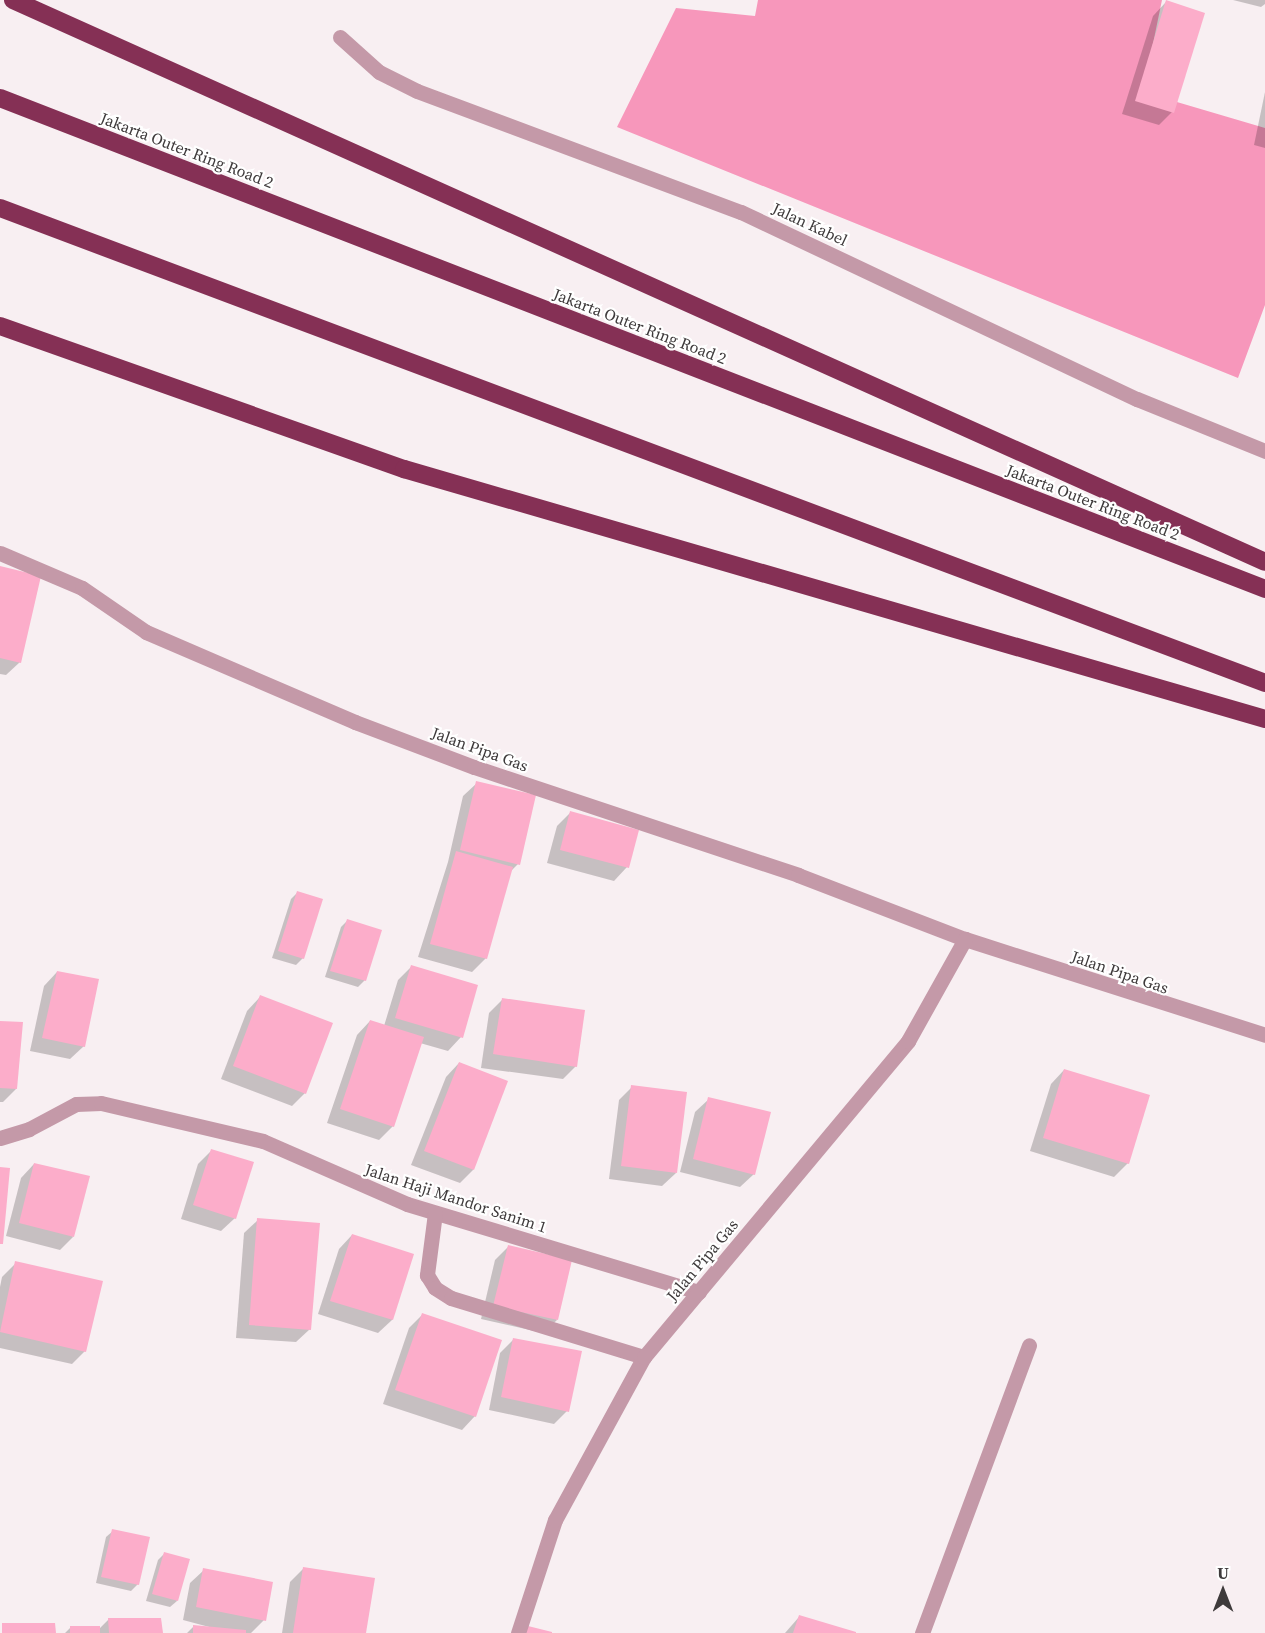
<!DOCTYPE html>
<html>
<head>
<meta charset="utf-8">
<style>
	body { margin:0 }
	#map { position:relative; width:1265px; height:1633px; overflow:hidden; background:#f8eff2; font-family:"Source Serif 4",serif }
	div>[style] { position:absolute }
	.forest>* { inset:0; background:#f797bb }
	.shadow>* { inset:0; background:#0003 }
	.building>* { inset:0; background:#fcadca }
	.minor>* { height:15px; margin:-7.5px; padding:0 7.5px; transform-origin:7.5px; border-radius:7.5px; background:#c499a8 }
	.motorway>* { height:18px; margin:-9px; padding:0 9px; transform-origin:9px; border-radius:9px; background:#853055 }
	span { translate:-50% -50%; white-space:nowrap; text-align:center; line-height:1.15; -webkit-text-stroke:4.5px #fff; paint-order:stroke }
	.street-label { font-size:16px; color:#3e3a3b }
	.north { position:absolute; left:1193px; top:1561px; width:60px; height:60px; -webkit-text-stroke:4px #fff; paint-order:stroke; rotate:0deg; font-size:16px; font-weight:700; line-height:24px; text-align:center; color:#3e3a3b }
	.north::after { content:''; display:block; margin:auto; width:21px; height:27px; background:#3e3a3b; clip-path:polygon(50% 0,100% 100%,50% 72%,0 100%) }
</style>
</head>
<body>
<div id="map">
	<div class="forest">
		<div style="clip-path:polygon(758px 0,1162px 0,1143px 92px,1265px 128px,1265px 305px,1238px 378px,617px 127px,676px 8px,755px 16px)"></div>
	</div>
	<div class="shadow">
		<div style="clip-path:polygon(1233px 0,1265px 0,1265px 4px,1261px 7px)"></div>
		<div style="clip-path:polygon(1166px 2px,1172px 112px,1159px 125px,1122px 114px,1153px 16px)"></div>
		<div style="clip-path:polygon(1265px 92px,1265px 148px,1254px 145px)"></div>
		<div style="clip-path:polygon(0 568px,20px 662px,6px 675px,0 674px)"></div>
		<div style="clip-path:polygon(477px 783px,518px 864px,510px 872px,486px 958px,472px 972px,418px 957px,448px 862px,463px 796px)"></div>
		<div style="clip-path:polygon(571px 812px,627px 867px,614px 881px,547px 863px,557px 826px)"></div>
		<div style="clip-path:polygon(297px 893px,303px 958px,296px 965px,272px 958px,291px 899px)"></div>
		<div style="clip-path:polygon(347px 921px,365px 980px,358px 987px,325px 977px,341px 927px)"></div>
		<div style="clip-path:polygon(411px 967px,461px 1037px,448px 1051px,420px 1043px,393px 1126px,379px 1140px,327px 1123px,357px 1035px,370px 1021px,384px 1026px,398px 980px)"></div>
		<div style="clip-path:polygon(57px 972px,84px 1046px,70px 1059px,30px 1051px,44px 986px)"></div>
		<div style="clip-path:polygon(260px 997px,305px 1093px,292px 1106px,221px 1079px,247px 1011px)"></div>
		<div style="clip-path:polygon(502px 1000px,576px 1066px,563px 1079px,481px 1068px,489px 1013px)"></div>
		<div style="clip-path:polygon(0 1022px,16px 1089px,3px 1102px,0 1102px)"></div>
		<div style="clip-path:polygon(459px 1063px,473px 1170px,460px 1183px,411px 1165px,446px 1077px)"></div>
		<div style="clip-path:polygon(1064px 1070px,1128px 1163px,1114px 1177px,1030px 1151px,1051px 1084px)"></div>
		<div style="clip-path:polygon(632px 1087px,676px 1173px,662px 1186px,609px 1179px,619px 1100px)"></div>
		<div style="clip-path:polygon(709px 1099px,754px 1174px,740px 1187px,680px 1172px,695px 1112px)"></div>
		<div style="clip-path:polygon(211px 1151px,235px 1218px,221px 1231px,181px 1219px,198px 1164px)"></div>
		<div style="clip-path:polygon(34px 1164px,73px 1237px,60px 1250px,6px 1236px,21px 1178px)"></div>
		<div style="clip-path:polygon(258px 1220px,310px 1329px,296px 1342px,236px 1338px,244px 1233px)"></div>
		<div style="clip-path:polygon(352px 1235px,413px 1255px,392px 1320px,378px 1333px,318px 1314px,339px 1249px)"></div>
		<div style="clip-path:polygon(508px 1247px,557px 1320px,543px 1333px,481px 1319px,495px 1260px)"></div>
		<div style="clip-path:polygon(16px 1263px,85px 1351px,72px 1364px,0 1348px,0 1287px,2px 1277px)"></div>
		<div style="clip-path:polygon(422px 1315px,475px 1416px,462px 1430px,383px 1404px,409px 1328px)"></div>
		<div style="clip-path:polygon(514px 1339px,567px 1411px,554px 1424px,489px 1410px,500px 1353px)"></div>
		<div style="clip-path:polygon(113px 1531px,138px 1584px,131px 1591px,96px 1583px,106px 1537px)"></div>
		<div style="clip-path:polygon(164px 1554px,177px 1601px,170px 1607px,146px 1601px,158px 1560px)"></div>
		<div style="clip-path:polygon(303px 1569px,364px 1633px,282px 1633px,290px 1582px)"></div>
		<div style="clip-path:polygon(204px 1570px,264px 1620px,251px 1633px,187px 1633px,194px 1626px,213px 1628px,183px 1620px,190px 1583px)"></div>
		<div style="clip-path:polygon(799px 1617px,853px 1633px,785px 1633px)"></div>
		<div style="clip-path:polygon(109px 1619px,161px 1633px,65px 1633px,71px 1627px,98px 1630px)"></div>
	</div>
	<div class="building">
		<div style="clip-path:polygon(1166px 0,1205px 13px,1174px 113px,1135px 101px)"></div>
		<div style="clip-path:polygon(0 566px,41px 576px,21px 663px,0 658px)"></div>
		<div style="clip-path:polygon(476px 781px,536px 795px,520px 865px,460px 850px)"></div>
		<div style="clip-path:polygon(570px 811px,639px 830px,629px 868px,560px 850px)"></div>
		<div style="clip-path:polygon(456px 851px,513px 867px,487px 959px,430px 944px)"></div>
		<div style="clip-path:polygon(297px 891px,323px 899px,304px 959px,278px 951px)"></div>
		<div style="clip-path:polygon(347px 919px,382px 930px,366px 981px,330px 971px)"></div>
		<div style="clip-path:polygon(411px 965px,478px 985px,463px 1038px,395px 1018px)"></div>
		<div style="clip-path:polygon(57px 971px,99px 979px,85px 1047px,42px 1038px)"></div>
		<div style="clip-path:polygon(260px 995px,333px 1023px,306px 1094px,233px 1066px)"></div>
		<div style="clip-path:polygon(502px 998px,585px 1010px,577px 1067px,493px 1054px)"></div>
		<div style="clip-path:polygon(370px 1020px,424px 1037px,394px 1127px,340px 1109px)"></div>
		<div style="clip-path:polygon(0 1021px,23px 1022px,17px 1089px,0 1088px)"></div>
		<div style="clip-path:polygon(459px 1062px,508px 1081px,474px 1170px,424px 1151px)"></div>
		<div style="clip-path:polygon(1064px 1069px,1150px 1095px,1129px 1164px,1043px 1138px)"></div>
		<div style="clip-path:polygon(631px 1085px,687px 1092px,677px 1173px,621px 1166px)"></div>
		<div style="clip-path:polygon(708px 1097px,771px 1112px,755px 1175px,693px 1159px)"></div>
		<div style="clip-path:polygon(211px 1149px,254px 1162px,236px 1219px,193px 1205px)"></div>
		<div style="clip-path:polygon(34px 1163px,90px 1176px,74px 1237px,19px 1223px)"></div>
		<div style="clip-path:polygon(0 1167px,10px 1168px,3px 1244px,0 1244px)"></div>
		<div style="clip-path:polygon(257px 1218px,320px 1223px,311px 1330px,249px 1325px)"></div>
		<div style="clip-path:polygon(352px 1234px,414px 1254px,393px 1320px,330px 1301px)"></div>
		<div style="clip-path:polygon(508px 1245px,572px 1260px,558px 1320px,493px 1306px)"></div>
		<div style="clip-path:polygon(15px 1261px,103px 1281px,86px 1352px,0 1332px)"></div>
		<div style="clip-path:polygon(422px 1313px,502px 1340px,476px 1417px,395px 1390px)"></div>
		<div style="clip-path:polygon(513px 1338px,582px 1351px,569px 1412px,501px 1397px)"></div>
		<div style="clip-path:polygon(112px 1529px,150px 1537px,139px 1585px,101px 1577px)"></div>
		<div style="clip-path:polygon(164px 1552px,190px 1559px,178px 1601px,152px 1594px)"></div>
		<div style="clip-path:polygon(303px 1567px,375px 1578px,366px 1633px,293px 1633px)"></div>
		<div style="clip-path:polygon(203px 1568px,273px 1582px,266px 1621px,196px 1607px)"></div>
		<div style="clip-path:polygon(799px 1615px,856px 1632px,856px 1633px,793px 1633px)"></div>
		<div style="clip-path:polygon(108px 1618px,161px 1618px,163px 1633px,109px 1633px)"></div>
		<div style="clip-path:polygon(2px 1623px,55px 1623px,56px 1633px,2px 1633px)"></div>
		<div style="clip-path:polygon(193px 1625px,246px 1630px,246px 1633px,193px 1633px)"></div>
		<div style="clip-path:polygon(70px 1626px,100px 1626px,100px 1633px,70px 1633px)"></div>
		<div style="clip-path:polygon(528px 1626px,552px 1632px,552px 1633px,526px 1633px)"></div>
	</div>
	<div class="minor">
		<div style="left:340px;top:37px;width:52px;rotate:41.9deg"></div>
		<div style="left:379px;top:72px;width:42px;rotate:26.6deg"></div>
		<div style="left:417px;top:91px;width:346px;rotate:20.5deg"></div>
		<div style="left:741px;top:212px;width:438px;rotate:25.3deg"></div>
		<div style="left:1137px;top:399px;width:138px;rotate:22.1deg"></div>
		<div style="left:0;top:553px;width:89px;rotate:23.1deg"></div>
		<div style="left:82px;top:588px;width:78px;rotate:34.5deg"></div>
		<div style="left:146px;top:632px;width:228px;rotate:23.3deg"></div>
		<div style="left:355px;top:722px;width:127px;rotate:20.7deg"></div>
		<div style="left:474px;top:767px;width:342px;rotate:18.4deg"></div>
		<div style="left:798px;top:875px;width:179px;rotate:21deg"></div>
		<div style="left:965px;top:939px;width:315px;rotate:17.7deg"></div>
		<div style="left:0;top:1138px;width:30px;rotate:-17deg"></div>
		<div style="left:29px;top:1129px;width:53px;rotate:-28deg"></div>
		<div style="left:76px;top:1104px;width:25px;rotate:-2deg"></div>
		<div style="left:101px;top:1103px;width:166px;rotate:13.2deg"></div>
		<div style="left:263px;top:1141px;width:157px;rotate:23.6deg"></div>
		<div style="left:407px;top:1204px;width:305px;rotate:16.8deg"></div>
		<div style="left:435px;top:1213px;width:63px;rotate:97.4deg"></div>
		<div style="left:427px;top:1275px;width:15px;rotate:58deg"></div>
		<div style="left:435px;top:1288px;width:19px;rotate:32deg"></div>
		<div style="left:451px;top:1298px;width:202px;rotate:17deg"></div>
		<div style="left:518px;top:1633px;width:119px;rotate:-71.9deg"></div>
		<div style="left:555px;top:1520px;width:186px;rotate:-61.4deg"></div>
		<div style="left:644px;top:1357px;width:412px;rotate:-50.1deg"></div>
		<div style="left:908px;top:1041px;width:117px;rotate:-60.8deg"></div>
		<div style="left:922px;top:1633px;width:307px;rotate:-69.6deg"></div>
	</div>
	<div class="motorway">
		<div style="left:13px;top:0;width:1372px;rotate:24.17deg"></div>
		<div style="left:0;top:98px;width:1357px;rotate:21.21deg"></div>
		<div style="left:0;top:208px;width:1351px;rotate:20.58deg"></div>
		<div style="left:0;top:326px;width:429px;rotate:19.5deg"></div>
		<div style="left:404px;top:469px;width:897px;rotate:16.19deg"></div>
	</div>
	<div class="street-label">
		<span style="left:187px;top:150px;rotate:21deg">Jakarta Outer Ring Road 2</span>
		<span style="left:810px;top:224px;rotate:25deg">Jalan Kabel</span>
		<span style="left:640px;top:326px;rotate:21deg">Jakarta Outer Ring Road 2</span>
		<span style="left:1093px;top:502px;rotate:21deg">Jakarta Outer Ring Road 2</span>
		<span style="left:480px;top:749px;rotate:20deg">Jalan Pipa Gas</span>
		<span style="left:1120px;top:972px;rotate:19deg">Jalan Pipa Gas</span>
		<span style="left:456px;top:1198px;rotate:18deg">Jalan Haji Mandor Sanim 1</span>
		<span style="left:702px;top:1260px;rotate:-50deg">Jalan Pipa Gas</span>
	</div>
	<div class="north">U</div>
</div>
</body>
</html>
